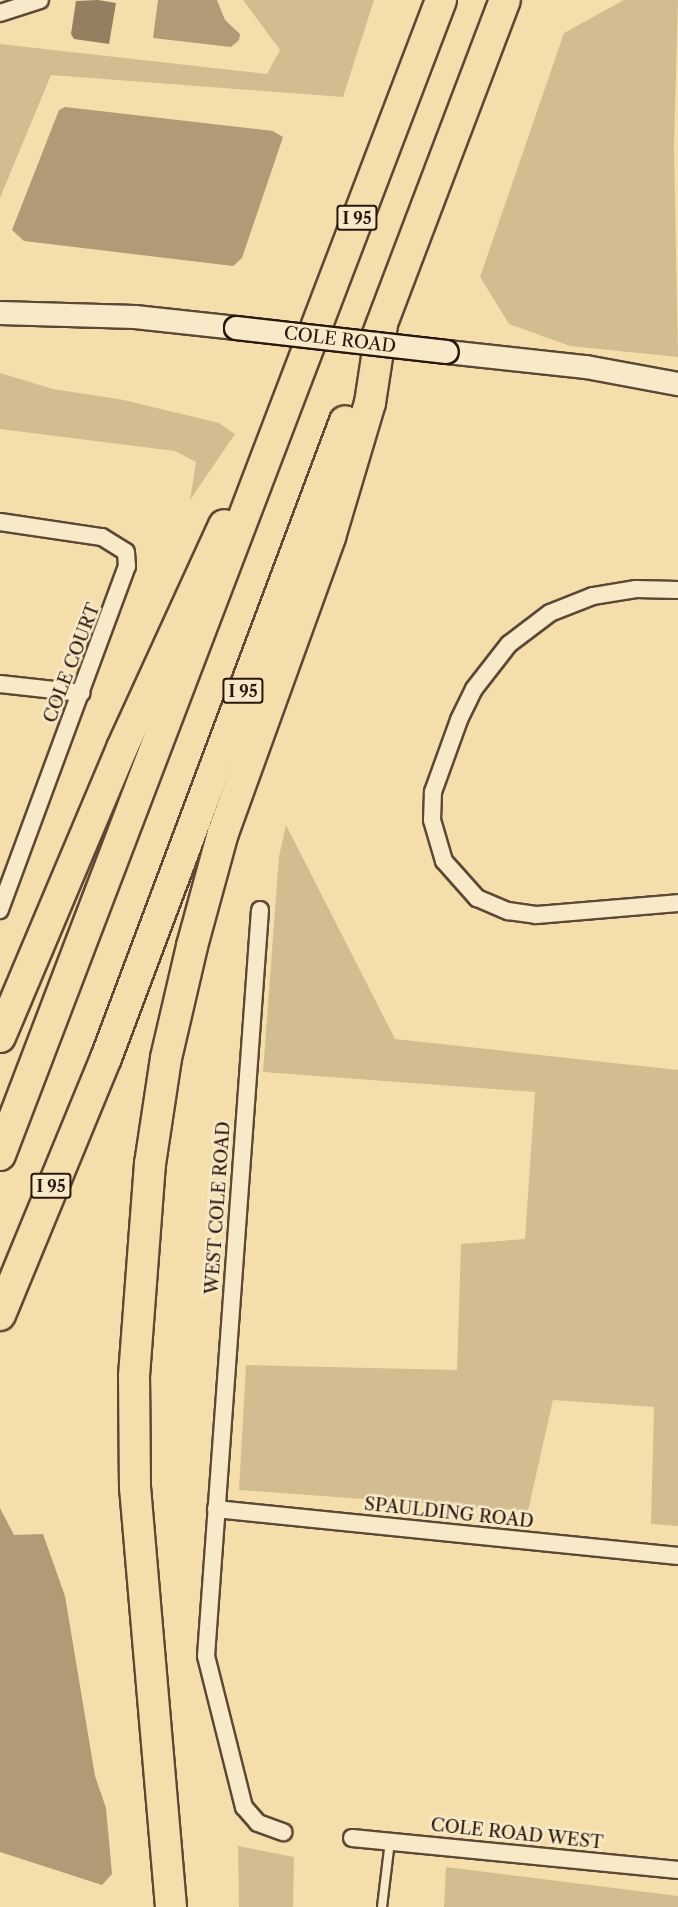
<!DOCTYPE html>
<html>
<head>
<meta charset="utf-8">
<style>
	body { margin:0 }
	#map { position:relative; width:678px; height:1907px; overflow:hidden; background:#f4dfac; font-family:"Libre Caslon Text",serif }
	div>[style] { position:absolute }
	.green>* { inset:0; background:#d2bd91 }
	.water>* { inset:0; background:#b09b76 }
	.building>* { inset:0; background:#947f60 }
	.roads { filter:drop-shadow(2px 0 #5d4835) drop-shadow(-2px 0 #5d4835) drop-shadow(0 2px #5d4835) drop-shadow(0 -2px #5d4835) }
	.lane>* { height:8px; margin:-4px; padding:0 4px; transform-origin:4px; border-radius:4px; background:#f8eac9 }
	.street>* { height:16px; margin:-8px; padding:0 8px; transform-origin:8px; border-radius:8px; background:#f8eac9 }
	.secondary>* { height:22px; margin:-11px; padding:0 11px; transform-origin:11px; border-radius:11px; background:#f8eac9 }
	.highway>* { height:30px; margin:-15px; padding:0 15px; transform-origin:15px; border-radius:15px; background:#f4dfac }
	.bridges { filter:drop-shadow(2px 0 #2b160d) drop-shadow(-2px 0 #2b160d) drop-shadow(0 2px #2b160d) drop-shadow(0 -2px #2b160d) }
	.secondary-bridge>* { height:22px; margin:-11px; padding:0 11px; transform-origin:11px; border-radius:11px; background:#f8eac9 }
	span { translate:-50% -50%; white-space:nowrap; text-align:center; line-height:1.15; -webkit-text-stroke:5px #f8eac9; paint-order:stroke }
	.shield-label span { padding:2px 4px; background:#f8eac9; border:2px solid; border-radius:4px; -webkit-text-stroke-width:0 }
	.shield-label { font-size:16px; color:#2b160d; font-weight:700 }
	.street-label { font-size:18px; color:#2b160d }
</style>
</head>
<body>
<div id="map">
	<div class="green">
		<div style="clip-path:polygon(243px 0,374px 0,343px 97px,51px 75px,0 198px,0 44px,267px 74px,280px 50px)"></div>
		<div style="clip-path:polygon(624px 0,678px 0,674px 146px,678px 357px,570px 346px,509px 324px,480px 277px,564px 33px)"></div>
		<div style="clip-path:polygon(0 373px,53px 389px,124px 400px,219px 423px,235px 434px,190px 500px,196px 462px,175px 451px,0 429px)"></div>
		<div style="clip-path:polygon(286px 825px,395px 1039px,678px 1070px,678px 1526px,651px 1524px,654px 1407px,553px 1400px,528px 1511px,239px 1490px,246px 1365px,457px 1370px,461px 1244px,525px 1239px,535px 1092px,263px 1072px,279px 856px)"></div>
		<div style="clip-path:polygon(238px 1846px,294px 1857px,293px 1907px,239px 1907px)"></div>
		<div style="clip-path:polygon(446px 1867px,678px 1896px,678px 1907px,444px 1907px)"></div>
	</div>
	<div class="water">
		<div style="clip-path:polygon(158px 0,217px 0,225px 20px,240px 34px,239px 40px,231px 47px,153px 38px)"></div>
		<div style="clip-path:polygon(65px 107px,273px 131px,283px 137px,242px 258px,233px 266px,24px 241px,12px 230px,59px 110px)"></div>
		<div style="clip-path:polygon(0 1508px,14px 1535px,43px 1534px,65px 1596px,95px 1776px,106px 1808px,112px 1874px,102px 1885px,0 1852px)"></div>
	</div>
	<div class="building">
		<div style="clip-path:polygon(98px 0,116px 3px,109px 44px,74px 39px,71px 34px,76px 1px)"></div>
	</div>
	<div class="roads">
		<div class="lane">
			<div style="left:382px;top:1907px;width:66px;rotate:-83.1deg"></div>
		</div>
		<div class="street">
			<div style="left:0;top:13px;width:42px;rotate:-18deg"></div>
			<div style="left:0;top:522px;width:103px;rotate:8.4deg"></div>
			<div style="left:102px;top:537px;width:28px;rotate:32deg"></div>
			<div style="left:126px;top:552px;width:14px;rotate:86deg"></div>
			<div style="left:127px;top:566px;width:367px;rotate:110.3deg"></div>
			<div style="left:678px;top:590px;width:42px;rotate:-178.6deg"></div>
			<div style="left:636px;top:589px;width:44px;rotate:170.8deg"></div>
			<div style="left:593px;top:596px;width:46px;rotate:158.4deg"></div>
			<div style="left:550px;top:613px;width:51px;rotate:142.9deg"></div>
			<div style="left:509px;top:644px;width:57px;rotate:127.9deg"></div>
			<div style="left:474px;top:689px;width:34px;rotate:116deg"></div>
			<div style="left:459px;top:720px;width:77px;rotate:109.9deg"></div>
			<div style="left:433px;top:792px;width:28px;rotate:92deg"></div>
			<div style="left:432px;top:820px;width:43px;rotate:73.7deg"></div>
			<div style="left:444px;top:861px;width:50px;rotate:48.3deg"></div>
			<div style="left:477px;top:898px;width:34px;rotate:23deg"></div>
			<div style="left:508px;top:911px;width:28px;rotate:8deg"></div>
			<div style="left:536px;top:915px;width:143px;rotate:-4.8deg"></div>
			<div style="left:0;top:684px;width:82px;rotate:6.3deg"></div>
			<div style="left:260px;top:910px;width:748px;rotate:94.14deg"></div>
			<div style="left:206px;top:1656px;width:156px;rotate:75.9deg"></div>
			<div style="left:244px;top:1807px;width:21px;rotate:49deg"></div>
			<div style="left:258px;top:1823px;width:27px;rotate:20deg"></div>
			<div style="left:216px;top:1509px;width:464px;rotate:5.8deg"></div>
			<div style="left:352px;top:1838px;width:328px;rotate:5.6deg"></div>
		</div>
		<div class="secondary">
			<div style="left:0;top:313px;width:135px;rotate:1.7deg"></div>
			<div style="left:135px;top:317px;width:102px;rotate:6.2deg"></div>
			<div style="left:447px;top:352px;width:140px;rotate:6.2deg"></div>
			<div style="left:586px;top:367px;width:94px;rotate:10.5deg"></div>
		</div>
		<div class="highway">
			<div style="left:375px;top:342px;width:366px;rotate:-69.2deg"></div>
			<div style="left:0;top:1037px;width:314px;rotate:-67.1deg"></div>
			<div style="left:122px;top:748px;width:245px;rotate:-65.4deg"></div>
			<div style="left:0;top:1155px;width:1236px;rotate:-69.1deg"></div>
			<div style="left:0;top:1315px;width:278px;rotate:-67.6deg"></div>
			<div style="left:106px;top:1058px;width:680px;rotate:-69.43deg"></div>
			<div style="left:171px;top:1907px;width:421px;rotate:-94.9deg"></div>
			<div style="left:135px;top:1488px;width:112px;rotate:-90.5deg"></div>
			<div style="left:134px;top:1376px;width:213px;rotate:-85.7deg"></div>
			<div style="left:150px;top:1164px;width:107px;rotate:-81.4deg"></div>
			<div style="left:166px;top:1058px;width:115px;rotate:-76.9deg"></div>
			<div style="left:192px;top:946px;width:117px;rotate:-74.7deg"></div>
			<div style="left:223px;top:833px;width:315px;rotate:-70.1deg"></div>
			<div style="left:330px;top:537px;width:140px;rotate:-73.4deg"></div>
			<div style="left:370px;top:403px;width:79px;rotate:-81.3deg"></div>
		</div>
	</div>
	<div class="bridges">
		<div class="secondary-bridge">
			<div style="left:236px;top:328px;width:212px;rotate:6.5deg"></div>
		</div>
	</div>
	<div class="shield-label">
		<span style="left:357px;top:218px">I 95</span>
		<span style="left:243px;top:691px">I 95</span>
		<span style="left:51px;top:1186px">I 95</span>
	</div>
	<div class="street-label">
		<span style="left:340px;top:340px;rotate:7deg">COLE ROAD</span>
		<span style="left:72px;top:663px;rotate:-69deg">COLE COURT</span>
		<span style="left:218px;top:1208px;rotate:-86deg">WEST COLE ROAD</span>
		<span style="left:449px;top:1513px;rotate:6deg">SPAULDING ROAD</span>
		<span style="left:517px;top:1834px;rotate:6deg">COLE ROAD WEST</span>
	</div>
</div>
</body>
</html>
